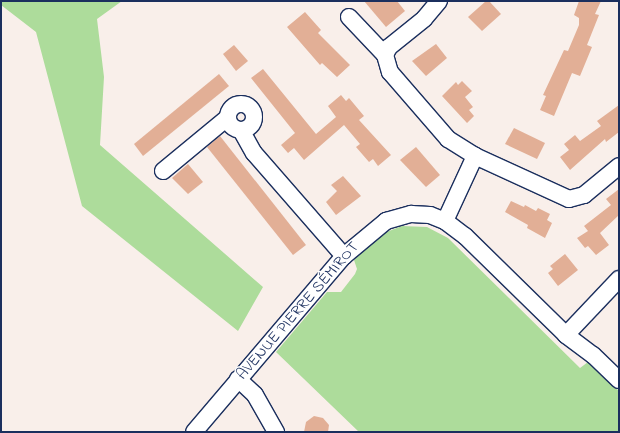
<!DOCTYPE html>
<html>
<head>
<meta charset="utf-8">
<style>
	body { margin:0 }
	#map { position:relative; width:620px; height:433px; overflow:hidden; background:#f9efea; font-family:"Indie Flower",sans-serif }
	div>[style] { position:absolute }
	.green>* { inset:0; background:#addc9b }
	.building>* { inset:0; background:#e2af96 }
	.roads { filter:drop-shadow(1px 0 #1b2f5e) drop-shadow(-1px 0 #1b2f5e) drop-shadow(0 1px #1b2f5e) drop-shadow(0 -1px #1b2f5e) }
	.minor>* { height:16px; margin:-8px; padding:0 8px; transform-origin:8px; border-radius:8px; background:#fff }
	.minor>.ring { margin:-8px; padding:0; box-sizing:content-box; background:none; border:16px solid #fff; border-radius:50% }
	span { translate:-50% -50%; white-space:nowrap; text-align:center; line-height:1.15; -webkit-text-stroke:3px #fff; paint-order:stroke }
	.street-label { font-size:16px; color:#1b2f5e }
	.frame { position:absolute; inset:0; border:2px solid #1b2f5e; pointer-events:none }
</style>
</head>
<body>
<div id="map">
	<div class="green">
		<div style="clip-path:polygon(1px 1px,122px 1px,97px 19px,104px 77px,100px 145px,263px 287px,238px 331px,82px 206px,36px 32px,1px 5px)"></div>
		<div style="clip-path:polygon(402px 226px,427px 227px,448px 238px,580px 368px,588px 362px,619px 391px,619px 432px,359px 432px,276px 352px,327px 292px,341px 292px,355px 274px,357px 269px,354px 260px,376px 236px)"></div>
	</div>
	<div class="building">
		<div style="clip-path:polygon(364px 1px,397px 1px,405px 11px,386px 27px)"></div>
		<div style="clip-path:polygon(486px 1px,489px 1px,501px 14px,482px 31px,468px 17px)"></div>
		<div style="clip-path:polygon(579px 1px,601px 1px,595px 14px,599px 15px,587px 45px,592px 47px,580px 76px,572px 73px,554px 116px,540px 110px,546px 96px,543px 95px,564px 50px,568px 51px,579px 25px,579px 18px,574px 15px)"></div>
		<div style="clip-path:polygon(305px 12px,321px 30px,318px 33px,350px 65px,337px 77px,322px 63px,320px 65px,287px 27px)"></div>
		<div style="clip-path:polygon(436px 44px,447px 58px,426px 76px,412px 61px)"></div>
		<div style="clip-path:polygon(234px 45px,248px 61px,236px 71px,223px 54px)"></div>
		<div style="clip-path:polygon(263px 69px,316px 134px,336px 117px,328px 106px,341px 95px,346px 101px,349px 98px,364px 116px,359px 120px,391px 155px,378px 166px,373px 159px,369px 162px,356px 147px,360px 144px,344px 125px,304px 160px,294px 148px,288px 153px,281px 145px,295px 133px,251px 78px)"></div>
		<div style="clip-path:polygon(219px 74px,229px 86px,143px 156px,134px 144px)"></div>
		<div style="clip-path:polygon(462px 81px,472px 91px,465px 97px,473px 107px,469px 110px,474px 116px,467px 123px,442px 96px,456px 82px,458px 85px)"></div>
		<div style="clip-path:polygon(619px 105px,619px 132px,606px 142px,605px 139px,570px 170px,560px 157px,569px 150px,564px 144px,575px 135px,580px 141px,601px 126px,597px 121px)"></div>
		<div style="clip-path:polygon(514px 128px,545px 143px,537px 159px,505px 144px)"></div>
		<div style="clip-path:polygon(220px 136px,306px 245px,293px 255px,207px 147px)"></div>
		<div style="clip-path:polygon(416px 147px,440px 175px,426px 187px,400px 160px)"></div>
		<div style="clip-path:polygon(188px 164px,203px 182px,188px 194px,172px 178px)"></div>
		<div style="clip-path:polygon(343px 176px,361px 196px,336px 215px,326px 202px,337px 191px,331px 185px)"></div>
		<div style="clip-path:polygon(619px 189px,619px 215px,600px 233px,609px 245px,596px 255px,588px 246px,585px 248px,577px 238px,588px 231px,584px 226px,611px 205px,606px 199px)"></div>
		<div style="clip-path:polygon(511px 201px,524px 207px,525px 205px,536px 211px,538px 208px,550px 214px,547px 220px,552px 223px,545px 238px,527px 228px,528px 225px,505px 212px)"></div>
		<div style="clip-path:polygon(565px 254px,578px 270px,558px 286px,548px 273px,553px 269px,550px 266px)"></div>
		<div style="clip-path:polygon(314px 416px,323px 418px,329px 425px,328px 432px,304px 432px,306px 422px)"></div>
	</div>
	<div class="roads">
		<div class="minor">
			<div style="left:439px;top:1px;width:23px;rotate:130deg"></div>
			<div style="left:424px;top:19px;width:45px;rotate:141.3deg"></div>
			<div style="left:389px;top:47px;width:9px;rotate:117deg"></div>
			<div style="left:385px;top:55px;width:18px;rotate:74deg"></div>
			<div style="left:390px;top:72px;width:89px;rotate:49.1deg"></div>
			<div style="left:448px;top:139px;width:32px;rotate:32deg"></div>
			<div style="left:475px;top:156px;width:103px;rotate:24.6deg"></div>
			<div style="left:569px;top:199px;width:16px;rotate:-15deg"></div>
			<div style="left:584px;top:195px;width:45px;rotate:-39.6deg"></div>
			<div style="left:349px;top:17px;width:52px;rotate:46.5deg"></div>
			<div class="ring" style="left:228px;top:104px;width:10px;height:10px"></div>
			<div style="left:241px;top:130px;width:26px;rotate:61deg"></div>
			<div style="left:254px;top:153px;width:137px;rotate:48.9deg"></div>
			<div style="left:163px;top:171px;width:83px;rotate:-39.6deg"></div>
			<div style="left:445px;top:221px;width:72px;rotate:-65.2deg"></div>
			<div style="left:566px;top:335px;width:77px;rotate:-46.6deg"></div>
			<div style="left:238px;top:379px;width:23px;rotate:43deg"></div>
			<div style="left:255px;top:395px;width:43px;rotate:60.4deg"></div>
			<div style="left:194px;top:432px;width:231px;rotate:-49.6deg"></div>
			<div style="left:344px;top:256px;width:55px;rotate:-39.8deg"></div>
			<div style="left:386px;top:221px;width:26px;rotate:-16deg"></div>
			<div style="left:411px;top:214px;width:19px;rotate:3deg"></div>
			<div style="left:430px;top:215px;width:16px;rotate:22deg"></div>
			<div style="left:445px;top:221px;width:25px;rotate:37deg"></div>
			<div style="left:465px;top:236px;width:141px;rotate:44.4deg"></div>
			<div style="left:566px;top:335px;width:34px;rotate:37deg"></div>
			<div style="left:593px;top:355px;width:36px;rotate:44deg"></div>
		</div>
	</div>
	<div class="street-label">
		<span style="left:298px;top:311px;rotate:-49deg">AVENUE PIERRE SÉMIROT</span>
	</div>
	<div class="frame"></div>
</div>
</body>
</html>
